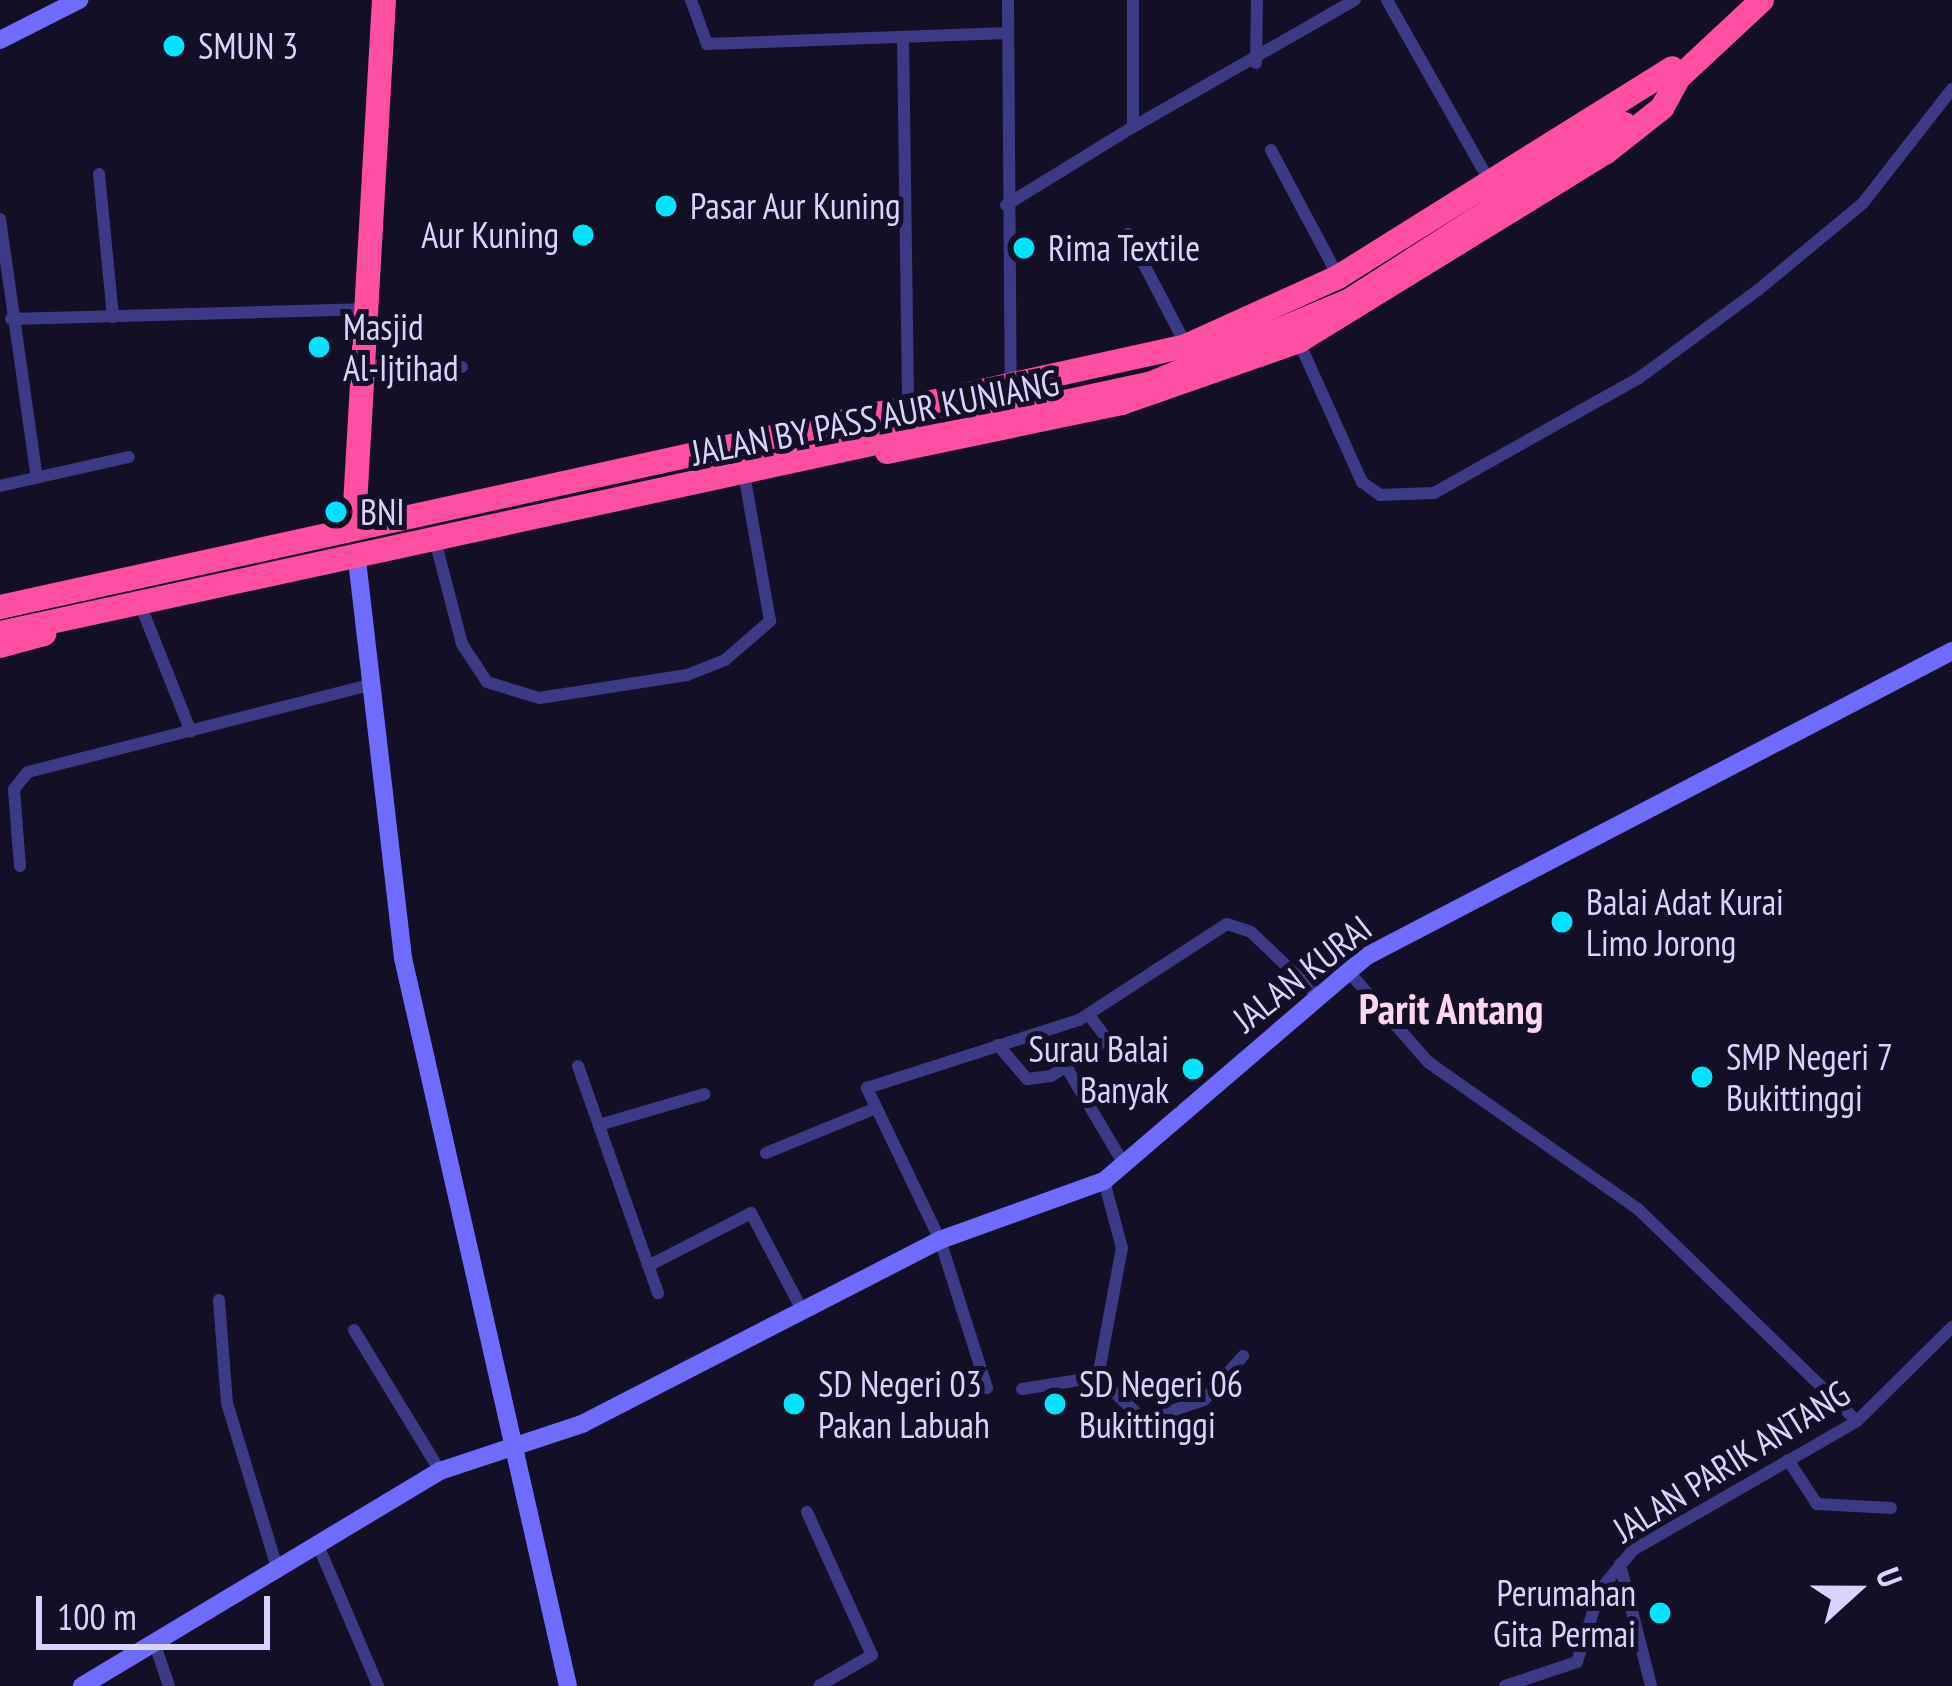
<!DOCTYPE html>
<html>
<head>
<meta charset="utf-8">
<style>
	body { margin:0 }
	#map { position:relative; width:1952px; height:1686px; overflow:hidden; background:#130f26; font-family:"PT Sans Narrow",sans-serif }
	div>[style] { position:absolute }
	.street>* { height:12px; margin:-6px; padding:0 6px; transform-origin:6px; border-radius:6px; background:#3d3a85 }
	.secondary>* { height:18px; margin:-9px; padding:0 9px; transform-origin:9px; border-radius:9px; background:#6f6bff }
	.highway>* { height:24px; margin:-12px; padding:0 12px; transform-origin:12px; border-radius:12px; background:#ff4fa3 }
	.highway-bridge>* { height:24px; margin:-12px; padding:0 12px; transform-origin:12px; border-radius:12px; background:#ff4fa3 }
	.dots>* { width:33px; height:33px; translate:-50% -50%; box-sizing:border-box; border:6px solid #130f26; border-radius:50% }
	span { translate:-50% -50%; white-space:nowrap; text-align:center; line-height:1.15; -webkit-text-stroke:10px #130f26; paint-order:stroke }
	.poi-label { font-size:36px; color:#d9d4ff }
	.left { translate:0 -50%; text-align:left }
	.right { translate:-100% -50%; text-align:right }
	.street-label { font-size:36px; color:#d9d4ff }
	.quarter-label { font-size:42px; color:#ffd6f0; font-weight:700 }
	.north { position:absolute; left:1796px; top:1530px; width:120px; height:120px; -webkit-text-stroke:9px #130f26; paint-order:stroke; rotate:69deg; font-size:33px; font-weight:700; line-height:48px; text-align:center; color:#d9d4ff }
	.north::after { content:''; display:block; margin:auto; width:42px; height:54px; background:#d9d4ff; clip-path:polygon(50% 0,100% 100%,50% 72%,0 100%) }
	.scale { position:absolute; left:36px; top:1596px; width:234px; height:54px; box-sizing:border-box; border:6px solid #d9d4ff; border-top:0; padding-left:15px; font-size:36px; line-height:42px; white-space:nowrap; color:#d9d4ff; -webkit-text-stroke:9px #130f26; paint-order:stroke }
</style>
</head>
<body>
<div id="map">
	<div class="street">
		<div style="left:691px;top:0;width:47px;rotate:70deg"></div>
		<div style="left:707px;top:44px;width:301px;rotate:-2.1deg"></div>
		<div style="left:1008px;top:0;width:389px;rotate:89.6deg"></div>
		<div style="left:1387px;top:0;width:209px;rotate:60.5deg"></div>
		<div style="left:903px;top:37px;width:370px;rotate:89.2deg"></div>
		<div style="left:1256px;top:63px;width:63px;rotate:-89.1deg"></div>
		<div style="left:1133px;top:127px;width:256px;rotate:-29.8deg"></div>
		<div style="left:1271px;top:150px;width:143px;rotate:62deg"></div>
		<div style="left:99px;top:174px;width:144px;rotate:84.4deg"></div>
		<div style="left:1006px;top:205px;width:149px;rotate:-31.6deg"></div>
		<div style="left:1133px;top:127px;width:127px;rotate:-90deg"></div>
		<div style="left:0;top:219px;width:257px;rotate:81.9deg"></div>
		<div style="left:1128px;top:234px;width:125px;rotate:62.4deg"></div>
		<div style="left:11px;top:319px;width:350px;rotate:-1.6deg"></div>
		<div style="left:1299px;top:342px;width:154px;rotate:65.8deg"></div>
		<div style="left:1362px;top:482px;width:22px;rotate:36deg"></div>
		<div style="left:1380px;top:495px;width:54px;rotate:-2.1deg"></div>
		<div style="left:1434px;top:493px;width:235px;rotate:-29.3deg"></div>
		<div style="left:1639px;top:378px;width:148px;rotate:-36.5deg"></div>
		<div style="left:1758px;top:290px;width:136px;rotate:-39.6deg"></div>
		<div style="left:1863px;top:203px;width:145px;rotate:-52deg"></div>
		<div style="left:362px;top:365px;width:100px;rotate:1.1deg"></div>
		<div style="left:0;top:486px;width:132px;rotate:-12.7deg"></div>
		<div style="left:436px;top:544px;width:103px;rotate:75.4deg"></div>
		<div style="left:462px;top:644px;width:45px;rotate:56.7deg"></div>
		<div style="left:487px;top:682px;width:54px;rotate:17.1deg"></div>
		<div style="left:539px;top:698px;width:150px;rotate:-8.8deg"></div>
		<div style="left:687px;top:675px;width:41px;rotate:-21.5deg"></div>
		<div style="left:725px;top:660px;width:60px;rotate:-40.9deg"></div>
		<div style="left:770px;top:621px;width:144px;rotate:-100deg"></div>
		<div style="left:142px;top:609px;width:132px;rotate:68.3deg"></div>
		<div style="left:20px;top:866px;width:77px;rotate:-94.5deg"></div>
		<div style="left:14px;top:789px;width:22px;rotate:-51deg"></div>
		<div style="left:28px;top:772px;width:356px;rotate:-14.3deg"></div>
		<div style="left:1347px;top:970px;width:123px;rotate:48.6deg"></div>
		<div style="left:1428px;top:1062px;width:256px;rotate:35deg"></div>
		<div style="left:1638px;top:1209px;width:305px;rotate:44.1deg"></div>
		<div style="left:998px;top:1045px;width:45px;rotate:49.5deg"></div>
		<div style="left:1027px;top:1079px;width:24px;rotate:-7deg"></div>
		<div style="left:1051px;top:1076px;width:67px;rotate:-33.5deg"></div>
		<div style="left:1107px;top:1039px;width:30px;rotate:-127deg"></div>
		<div style="left:578px;top:1066px;width:241px;rotate:70.6deg"></div>
		<div style="left:1068px;top:1070px;width:112px;rotate:59.3deg"></div>
		<div style="left:599px;top:1125px;width:110px;rotate:-16.3deg"></div>
		<div style="left:766px;top:1153px;width:117px;rotate:-22.2deg"></div>
		<div style="left:650px;top:1265px;width:114px;rotate:-27.2deg"></div>
		<div style="left:751px;top:1213px;width:107px;rotate:62.2deg"></div>
		<div style="left:219px;top:1300px;width:103px;rotate:85.6deg"></div>
		<div style="left:227px;top:1403px;width:172px;rotate:73.1deg"></div>
		<div style="left:354px;top:1330px;width:165px;rotate:58.6deg"></div>
		<div style="left:1098px;top:1377px;width:131px;rotate:-79.5deg"></div>
		<div style="left:1122px;top:1248px;width:69px;rotate:-105deg"></div>
		<div style="left:987px;top:1388px;width:155px;rotate:-107.6deg"></div>
		<div style="left:940px;top:1240px;width:169px;rotate:-115.7deg"></div>
		<div style="left:867px;top:1088px;width:223px;rotate:-17.8deg"></div>
		<div style="left:1079px;top:1020px;width:176px;rotate:-33deg"></div>
		<div style="left:1227px;top:924px;width:25px;rotate:18deg"></div>
		<div style="left:1251px;top:932px;width:91px;rotate:43.7deg"></div>
		<div style="left:1022px;top:1389px;width:77px;rotate:-9deg"></div>
		<div style="left:1098px;top:1377px;width:63px;rotate:43.1deg"></div>
		<div style="left:1144px;top:1420px;width:63px;rotate:-18.4deg"></div>
		<div style="left:1204px;top:1400px;width:59px;rotate:-48.4deg"></div>
		<div style="left:1788px;top:1460px;width:53px;rotate:56.6deg"></div>
		<div style="left:1817px;top:1504px;width:74px;rotate:3.1deg"></div>
		<div style="left:807px;top:1512px;width:157px;rotate:65.6deg"></div>
		<div style="left:872px;top:1655px;width:61px;rotate:149.7deg"></div>
		<div style="left:318px;top:1545px;width:153px;rotate:66.9deg"></div>
		<div style="left:1620px;top:1564px;width:126px;rotate:75.7deg"></div>
		<div style="left:154px;top:1642px;width:46px;rotate:71.2deg"></div>
		<div style="left:1505px;top:1686px;width:76px;rotate:-18.4deg"></div>
		<div style="left:1577px;top:1662px;width:76px;rotate:-72.3deg"></div>
		<div style="left:1600px;top:1590px;width:52px;rotate:-50.5deg"></div>
		<div style="left:1633px;top:1550px;width:258px;rotate:-29.9deg"></div>
		<div style="left:1857px;top:1421px;width:134px;rotate:-44.7deg"></div>
	</div>
	<div class="secondary">
		<div style="left:0;top:40px;width:89px;rotate:-26.9deg"></div>
		<div style="left:357px;top:560px;width:401px;rotate:83.4deg"></div>
		<div style="left:403px;top:958px;width:746px;rotate:77.23deg"></div>
		<div style="left:82px;top:1686px;width:418px;rotate:-31deg"></div>
		<div style="left:440px;top:1471px;width:150px;rotate:-18.3deg"></div>
		<div style="left:582px;top:1424px;width:403px;rotate:-27.2deg"></div>
		<div style="left:940px;top:1240px;width:174px;rotate:-19.8deg"></div>
		<div style="left:1104px;top:1181px;width:344px;rotate:-40.6deg"></div>
		<div style="left:1365px;top:957px;width:662px;rotate:-27.53deg"></div>
	</div>
	<div class="highway">
		<div style="left:1672px;top:84px;width:123px;rotate:-43deg"></div>
		<div style="left:887px;top:452px;width:240px;rotate:-11.8deg"></div>
		<div style="left:1122px;top:403px;width:188px;rotate:-19.3deg"></div>
		<div style="left:1299px;top:341px;width:359px;rotate:-31.6deg"></div>
		<div style="left:1605px;top:153px;width:73px;rotate:-38.3deg"></div>
		<div style="left:1662px;top:108px;width:37px;rotate:-61deg"></div>
		<div style="left:354px;top:523px;width:524px;rotate:-86.72deg"></div>
		<div style="left:0;top:607px;width:1214px;rotate:-12.41deg"></div>
		<div style="left:1186px;top:346px;width:167px;rotate:-24.4deg"></div>
		<div style="left:1338px;top:277px;width:394px;rotate:-32deg"></div>
		<div style="left:0;top:646px;width:46px;rotate:-15.3deg"></div>
	</div>
	<div class="highway-bridge">
		<div style="left:0;top:633px;width:1179px;rotate:-12.24deg"></div>
		<div style="left:1152px;top:383px;width:215px;rotate:-22.7deg"></div>
		<div style="left:1350px;top:300px;width:326px;rotate:-32.7deg"></div>
	</div>
	<div class="dots">
		<div style="left:174px;top:46px;background:#00e5ff"></div>
		<div style="left:666px;top:206px;background:#00e5ff"></div>
		<div style="left:583px;top:235px;background:#00e5ff"></div>
		<div style="left:1024px;top:248px;background:#00e5ff"></div>
		<div style="left:319px;top:347px;background:#00e5ff"></div>
		<div style="left:336px;top:512px;background:#00e5ff"></div>
		<div style="left:1562px;top:922px;background:#00e5ff"></div>
		<div style="left:1193px;top:1069px;background:#00e5ff"></div>
		<div style="left:1702px;top:1077px;background:#00e5ff"></div>
		<div style="left:794px;top:1404px;background:#00e5ff"></div>
		<div style="left:1055px;top:1404px;background:#00e5ff"></div>
		<div style="left:1660px;top:1613px;background:#00e5ff"></div>
	</div>
	<div class="poi-label">
		<span class="left" style="left:198px;top:46px">SMUN 3</span>
		<span class="left" style="left:690px;top:206px">Pasar Aur Kuning</span>
		<span class="right" style="left:559px;top:235px">Aur Kuning</span>
		<span class="left" style="left:1048px;top:248px">Rima Textile</span>
		<span class="left" style="left:343px;top:347px">Masjid<br>Al-Ijtihad</span>
		<span class="left" style="left:360px;top:512px">BNI</span>
		<span class="left" style="left:1586px;top:922px">Balai Adat Kurai<br>Limo Jorong</span>
		<span class="right" style="left:1169px;top:1069px">Surau Balai<br>Banyak</span>
		<span class="left" style="left:1726px;top:1077px">SMP Negeri 7<br>Bukittinggi</span>
		<span class="left" style="left:818px;top:1404px">SD Negeri 03<br>Pakan Labuah</span>
		<span class="left" style="left:1079px;top:1404px">SD Negeri 06<br>Bukittinggi</span>
		<span class="right" style="left:1636px;top:1613px">Perumahan<br>Gita Permai</span>
	</div>
	<div class="street-label">
		<span style="left:875px;top:417px;rotate:-11deg">JALAN BY PASS AUR KUNIANG</span>
		<span style="left:1302px;top:973px;rotate:-38deg">JALAN KURAI</span>
		<span style="left:1731px;top:1461px;rotate:-32deg">JALAN PARIK ANTANG</span>
	</div>
	<div class="quarter-label">
		<span style="left:1451px;top:1009px">Parit Antang</span>
	</div>
	<div class="north">U</div>
	<div class="scale">100 m</div>
</div>
</body>
</html>
